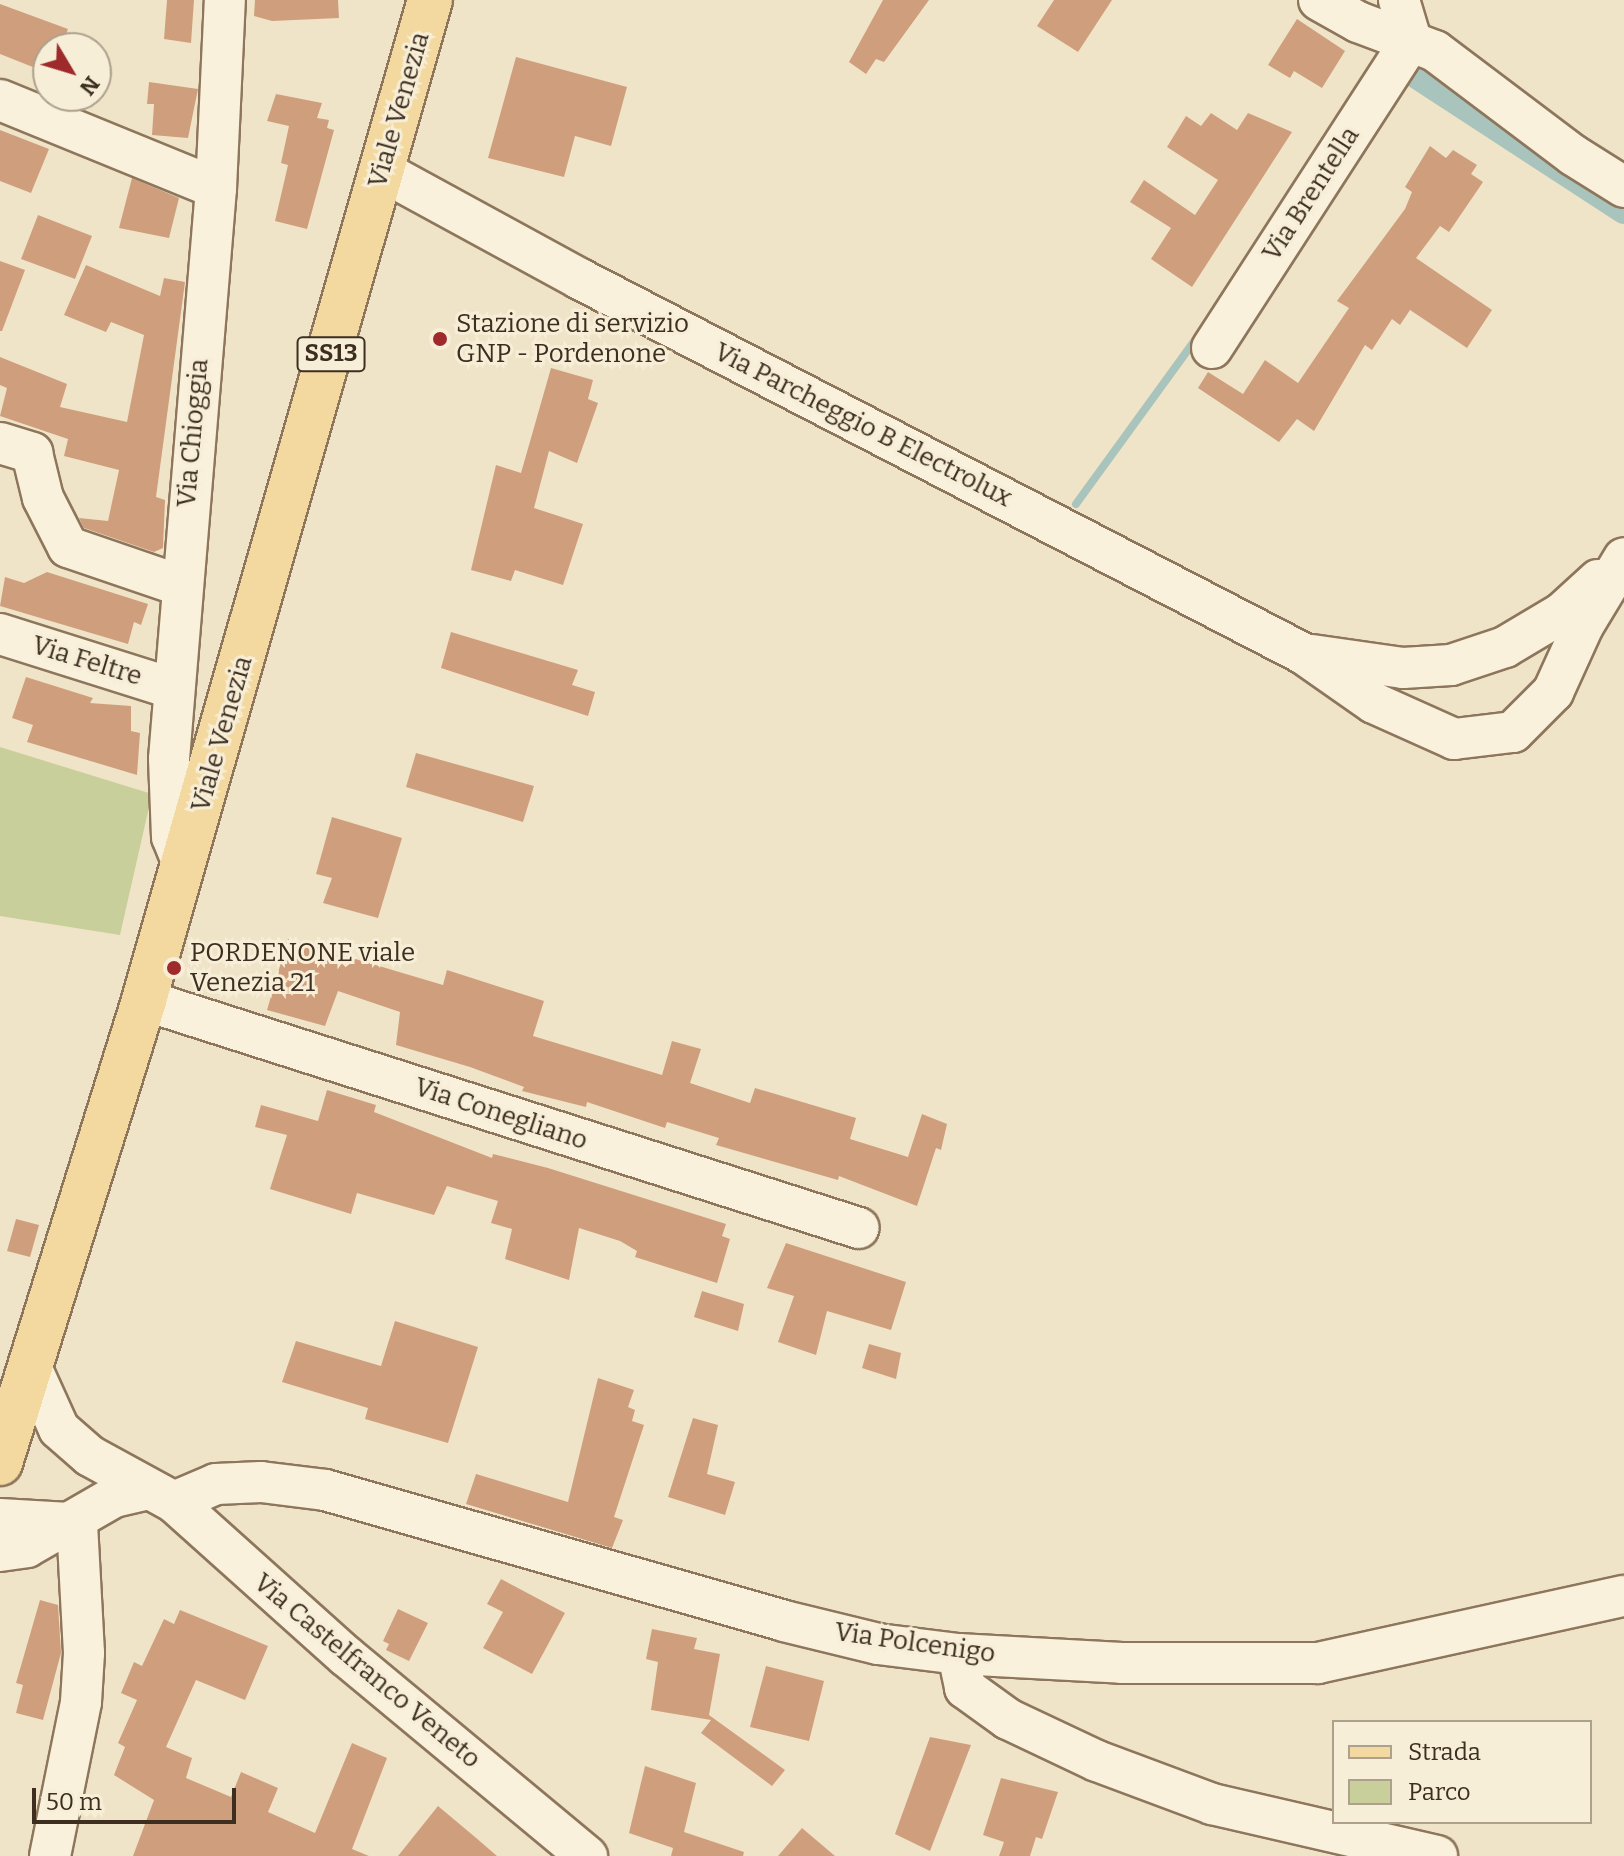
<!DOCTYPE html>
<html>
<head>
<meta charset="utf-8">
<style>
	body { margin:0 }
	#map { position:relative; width:1624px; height:1856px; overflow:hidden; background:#f0e4c8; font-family:Bitter,serif }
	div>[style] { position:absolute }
	.green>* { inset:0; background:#c9cf9b }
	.stream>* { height:8px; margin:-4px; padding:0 4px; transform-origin:4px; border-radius:4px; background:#a9c4bc }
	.canal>* { height:28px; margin:-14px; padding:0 14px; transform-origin:14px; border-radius:14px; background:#a9c4bc }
	.building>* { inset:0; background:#cf9f7d }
	.roads { filter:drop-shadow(2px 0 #8d765c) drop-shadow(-2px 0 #8d765c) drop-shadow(0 2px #8d765c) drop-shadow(0 -2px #8d765c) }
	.minor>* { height:40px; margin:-20px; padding:0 20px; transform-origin:20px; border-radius:20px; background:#faf1dc }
	.major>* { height:44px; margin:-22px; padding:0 22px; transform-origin:22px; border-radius:22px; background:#f3d9a0 }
	.dots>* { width:22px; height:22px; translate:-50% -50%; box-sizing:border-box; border:4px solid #f7eed8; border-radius:50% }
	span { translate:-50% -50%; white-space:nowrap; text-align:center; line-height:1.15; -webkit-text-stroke:6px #f7eed8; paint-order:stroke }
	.shield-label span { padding:2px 6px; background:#f7eed8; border:2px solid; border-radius:6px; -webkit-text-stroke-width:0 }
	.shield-label { font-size:24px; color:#3d2e20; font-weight:700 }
	.street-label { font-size:26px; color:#3d2e20 }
	.poi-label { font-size:26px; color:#3d2e20 }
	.left { translate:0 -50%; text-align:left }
	.legend { position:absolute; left:1332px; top:1720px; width:260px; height:104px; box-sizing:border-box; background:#f7eed8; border:2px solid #ada18e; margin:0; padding:10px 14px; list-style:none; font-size:24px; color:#3d2e20 }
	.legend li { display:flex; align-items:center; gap:16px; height:40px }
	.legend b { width:40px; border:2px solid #ada18e }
	.north { position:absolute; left:32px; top:32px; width:80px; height:80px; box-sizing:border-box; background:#f7eed8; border:2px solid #ada18e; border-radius:50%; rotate:128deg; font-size:22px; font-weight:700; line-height:32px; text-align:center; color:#3d2e20 }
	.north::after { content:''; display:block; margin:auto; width:28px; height:36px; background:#9e2a2b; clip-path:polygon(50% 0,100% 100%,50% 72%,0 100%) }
	.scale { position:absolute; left:32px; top:1788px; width:204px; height:36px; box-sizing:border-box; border:4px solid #3d2e20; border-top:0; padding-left:10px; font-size:24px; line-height:28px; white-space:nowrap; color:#3d2e20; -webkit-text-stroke:6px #f7eed8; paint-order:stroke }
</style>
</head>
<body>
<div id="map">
	<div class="green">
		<div style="clip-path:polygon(0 747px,152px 794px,120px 935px,0 916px)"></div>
	</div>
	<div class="stream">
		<div style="left:1076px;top:504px;width:208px;rotate:-54deg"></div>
	</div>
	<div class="canal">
		<div style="left:1414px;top:73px;width:251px;rotate:33.1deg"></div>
	</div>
	<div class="building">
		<div style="clip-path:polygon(167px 0,194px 0,191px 43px,164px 39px)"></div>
		<div style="clip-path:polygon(255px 0,338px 0,339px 18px,272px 21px,254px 16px)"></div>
		<div style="clip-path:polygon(883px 0,929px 0,884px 62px,876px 59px,866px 74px,849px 62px)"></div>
		<div style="clip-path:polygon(1054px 0,1112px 0,1078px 52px,1037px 26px)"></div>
		<div style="clip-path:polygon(0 4px,68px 29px,61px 48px,48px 48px,48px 73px,0 54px)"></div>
		<div style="clip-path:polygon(1297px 19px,1345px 51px,1322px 88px,1294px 71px,1290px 78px,1268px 65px)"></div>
		<div style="clip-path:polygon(516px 57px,627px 87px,611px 146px,575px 136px,564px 177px,488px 158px)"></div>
		<div style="clip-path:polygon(149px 82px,198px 89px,188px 138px,152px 135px,154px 104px,147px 104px)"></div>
		<div style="clip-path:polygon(276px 94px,322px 103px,317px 118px,329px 120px,327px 128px,334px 130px,307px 229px,275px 221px,288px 165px,281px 163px,289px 126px,267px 121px)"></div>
		<div style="clip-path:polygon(1211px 113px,1237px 130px,1248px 113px,1292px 132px,1192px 287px,1151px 259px,1171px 228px,1130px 202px,1144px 180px,1195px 215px,1218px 180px,1167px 147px,1186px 116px,1201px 126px)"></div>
		<div style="clip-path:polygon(0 130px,49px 149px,31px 193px,0 181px)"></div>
		<div style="clip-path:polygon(1430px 146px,1446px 158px,1453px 150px,1477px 165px,1471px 174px,1483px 182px,1449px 232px,1440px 226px,1416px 258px,1492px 310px,1467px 348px,1410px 310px,1400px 325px,1392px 319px,1372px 350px,1365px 345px,1314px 431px,1297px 419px,1279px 442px,1198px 388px,1208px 372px,1243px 394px,1265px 360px,1298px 383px,1349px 308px,1337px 301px,1405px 209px,1412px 192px,1405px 187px)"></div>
		<div style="clip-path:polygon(132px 178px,179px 198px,169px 238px,119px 228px)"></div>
		<div style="clip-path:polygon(38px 215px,92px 236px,75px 279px,21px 259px)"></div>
		<div style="clip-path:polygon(0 261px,25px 270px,2px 331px,0 331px)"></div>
		<div style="clip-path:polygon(86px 265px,160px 296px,164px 278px,185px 282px,156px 497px,165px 500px,163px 548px,154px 552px,84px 528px,79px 518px,108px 521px,119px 470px,64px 456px,68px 439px,0 416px,7px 388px,0 385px,0 357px,67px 384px,60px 407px,127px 422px,144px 335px,111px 322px,106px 332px,64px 315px)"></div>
		<div style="clip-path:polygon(551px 368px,593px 380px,588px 399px,598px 403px,577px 463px,549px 451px,534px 508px,583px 524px,563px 585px,515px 570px,511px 581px,471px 570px,496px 465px,521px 473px)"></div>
		<div style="clip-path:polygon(47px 572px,148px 604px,141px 625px,134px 622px,128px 644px,0 606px,5px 577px,24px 583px)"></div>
		<div style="clip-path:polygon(451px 632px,578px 670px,572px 685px,595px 692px,588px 716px,441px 668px)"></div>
		<div style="clip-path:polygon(26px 677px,93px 698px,90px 703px,131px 706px,131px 731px,140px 733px,137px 775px,27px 742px,33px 725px,12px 718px)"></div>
		<div style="clip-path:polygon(416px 753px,534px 786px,523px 822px,406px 787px)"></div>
		<div style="clip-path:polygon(332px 817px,402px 838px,378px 918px,323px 903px,332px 878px,316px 874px)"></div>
		<div style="clip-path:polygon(288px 939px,443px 985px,447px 970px,544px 1001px,533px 1036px,662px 1075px,672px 1041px,701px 1049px,690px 1083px,750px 1103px,755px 1088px,856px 1118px,850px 1139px,908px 1157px,922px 1114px,947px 1124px,941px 1150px,936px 1148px,917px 1206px,839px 1176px,838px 1180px,716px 1145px,719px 1138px,667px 1122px,665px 1128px,587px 1102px,586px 1107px,522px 1091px,524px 1087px,470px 1067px,396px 1045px,400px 1012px,338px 991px,325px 1026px,267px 1010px)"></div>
		<div style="clip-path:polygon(327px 1090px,376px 1105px,374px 1112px,492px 1158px,493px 1154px,548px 1168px,726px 1224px,722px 1236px,730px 1239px,717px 1283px,635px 1257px,637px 1251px,620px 1241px,579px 1228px,569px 1280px,505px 1259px,512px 1229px,491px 1223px,498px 1201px,447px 1186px,434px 1215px,357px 1193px,351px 1214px,270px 1189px,287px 1135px,255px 1127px,261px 1105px,318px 1121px)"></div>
		<div style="clip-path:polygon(16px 1219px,39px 1225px,30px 1257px,7px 1251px)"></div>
		<div style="clip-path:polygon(786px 1243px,906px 1282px,891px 1330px,827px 1311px,816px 1355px,778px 1342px,794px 1296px,767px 1288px)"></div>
		<div style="clip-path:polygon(702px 1291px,744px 1304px,738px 1331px,694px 1317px)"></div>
		<div style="clip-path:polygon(395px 1321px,478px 1347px,448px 1443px,365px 1419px,368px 1408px,282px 1382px,296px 1341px,381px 1366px)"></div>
		<div style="clip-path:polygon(869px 1344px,901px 1353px,896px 1379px,862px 1368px)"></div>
		<div style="clip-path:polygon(598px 1378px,634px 1390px,628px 1407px,635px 1410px,632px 1421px,644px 1425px,614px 1517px,623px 1520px,612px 1548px,466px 1504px,476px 1474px,568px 1502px)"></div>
		<div style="clip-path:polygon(693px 1418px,718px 1425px,707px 1474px,735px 1482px,725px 1515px,668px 1497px)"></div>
		<div style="clip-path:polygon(501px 1579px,565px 1613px,532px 1674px,483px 1648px,503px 1612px,487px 1604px)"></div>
		<div style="clip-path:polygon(40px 1600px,58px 1605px,61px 1653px,43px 1720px,16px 1713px,23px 1685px,16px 1683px)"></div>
		<div style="clip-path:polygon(398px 1609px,428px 1623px,409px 1661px,386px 1650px,389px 1644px,383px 1641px)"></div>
		<div style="clip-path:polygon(180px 1610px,268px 1646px,245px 1700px,196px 1680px,166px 1747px,192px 1758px,186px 1778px,231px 1797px,241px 1772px,278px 1788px,268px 1812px,315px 1833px,352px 1743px,387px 1758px,352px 1849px,369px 1856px,133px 1856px,154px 1800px,114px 1775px,125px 1747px,118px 1743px,137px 1700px,121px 1693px,134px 1662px,142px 1666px,164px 1619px,174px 1624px)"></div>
		<div style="clip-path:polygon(652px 1629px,697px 1638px,694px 1649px,720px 1654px,709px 1715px,785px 1770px,772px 1786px,701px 1733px,711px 1720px,651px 1710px,658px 1662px,646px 1659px)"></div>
		<div style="clip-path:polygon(766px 1666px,824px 1681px,809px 1741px,750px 1727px)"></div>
		<div style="clip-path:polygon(930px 1737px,971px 1745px,930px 1851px,895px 1834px)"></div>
		<div style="clip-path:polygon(645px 1766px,696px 1783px,684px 1832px,744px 1852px,743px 1856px,671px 1856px,673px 1848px,629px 1833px)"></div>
		<div style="clip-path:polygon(1001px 1778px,1058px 1792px,1042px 1839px,1036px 1837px,1030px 1856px,999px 1856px,1004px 1842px,983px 1835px)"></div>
		<div style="clip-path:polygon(438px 1806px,475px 1837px,497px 1856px,398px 1856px)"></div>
		<div style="clip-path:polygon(802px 1828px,835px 1856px,778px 1856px)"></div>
	</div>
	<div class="roads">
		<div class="minor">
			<div style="left:1319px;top:0;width:45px;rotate:29.4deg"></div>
			<div style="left:1358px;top:22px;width:82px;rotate:20.6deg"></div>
			<div style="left:1435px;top:51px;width:173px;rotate:37deg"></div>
			<div style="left:1573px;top:155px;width:60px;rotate:32.1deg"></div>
			<div style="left:0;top:100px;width:233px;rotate:22.2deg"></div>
			<div style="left:382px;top:171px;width:226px;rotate:28.6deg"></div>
			<div style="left:580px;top:279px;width:815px;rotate:27.38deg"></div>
			<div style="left:1304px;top:654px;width:85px;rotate:35deg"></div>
			<div style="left:1374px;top:703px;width:88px;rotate:24.2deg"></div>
			<div style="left:1454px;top:739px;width:59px;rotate:-6.8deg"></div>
			<div style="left:1513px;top:732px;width:57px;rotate:-45deg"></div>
			<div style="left:1553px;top:692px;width:72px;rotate:-65.6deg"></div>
			<div style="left:1583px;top:626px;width:79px;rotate:-58.9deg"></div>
			<div style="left:1212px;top:348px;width:367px;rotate:-57.1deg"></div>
			<div style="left:1411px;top:40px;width:42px;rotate:-106.7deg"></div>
			<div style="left:0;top:443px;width:34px;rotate:17deg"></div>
			<div style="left:32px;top:453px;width:46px;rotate:76.3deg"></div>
			<div style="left:43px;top:498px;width:55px;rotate:63deg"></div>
			<div style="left:68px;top:547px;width:117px;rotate:18.9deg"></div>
			<div style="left:0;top:634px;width:182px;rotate:17.5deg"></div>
			<div style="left:1312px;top:655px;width:92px;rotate:8.1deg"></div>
			<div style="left:1403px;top:668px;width:48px;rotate:-3.6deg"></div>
			<div style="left:1451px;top:665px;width:57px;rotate:-18.4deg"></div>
			<div style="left:1505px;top:647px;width:66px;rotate:-30.8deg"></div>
			<div style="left:1562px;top:613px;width:49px;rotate:-42.5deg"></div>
			<div style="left:183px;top:864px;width:29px;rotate:-112deg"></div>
			<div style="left:172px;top:837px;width:78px;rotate:-92.2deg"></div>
			<div style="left:169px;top:759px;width:573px;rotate:-85.29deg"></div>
			<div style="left:216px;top:188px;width:188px;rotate:-87.3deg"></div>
			<div style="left:144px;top:1000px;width:750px;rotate:17.69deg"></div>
			<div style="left:30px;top:1365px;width:70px;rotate:65.6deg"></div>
			<div style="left:59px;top:1429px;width:41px;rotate:41.1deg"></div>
			<div style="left:90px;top:1456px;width:96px;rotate:28.7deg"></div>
			<div style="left:174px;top:1502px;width:232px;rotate:41.9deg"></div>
			<div style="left:347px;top:1657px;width:312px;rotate:39.7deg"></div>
			<div style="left:174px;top:1502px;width:46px;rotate:-23.2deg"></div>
			<div style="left:216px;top:1484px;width:45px;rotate:-2.5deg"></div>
			<div style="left:261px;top:1482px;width:64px;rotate:7.1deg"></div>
			<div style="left:325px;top:1490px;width:477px;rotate:15.9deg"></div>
			<div style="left:784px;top:1621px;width:97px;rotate:13.7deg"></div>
			<div style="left:878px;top:1644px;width:81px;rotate:7.1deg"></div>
			<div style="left:958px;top:1654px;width:164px;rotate:3.1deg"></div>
			<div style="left:1122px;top:1663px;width:196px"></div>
			<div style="left:1318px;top:1663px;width:313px;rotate:-12.4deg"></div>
			<div style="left:0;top:1519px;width:69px;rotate:3.3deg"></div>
			<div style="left:0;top:1551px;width:27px;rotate:-8deg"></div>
			<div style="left:27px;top:1547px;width:100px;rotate:-29.9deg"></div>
			<div style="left:114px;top:1497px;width:32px;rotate:-13deg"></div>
			<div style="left:958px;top:1654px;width:35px;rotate:78deg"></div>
			<div style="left:965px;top:1688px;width:53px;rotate:35.8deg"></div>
			<div style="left:1008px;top:1719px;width:98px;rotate:25.3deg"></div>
			<div style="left:1097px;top:1761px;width:123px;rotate:20.5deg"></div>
			<div style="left:1212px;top:1804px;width:231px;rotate:13deg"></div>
			<div style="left:50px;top:1856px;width:157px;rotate:-78.6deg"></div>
			<div style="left:81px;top:1702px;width:49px;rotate:-86.5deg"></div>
			<div style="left:84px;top:1653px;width:131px;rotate:-93.1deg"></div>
		</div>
		<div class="major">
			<div style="left:0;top:1463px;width:485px;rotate:-72.7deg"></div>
			<div style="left:144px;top:1000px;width:1040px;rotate:-74.04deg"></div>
		</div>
	</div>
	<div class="dots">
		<div style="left:440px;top:339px;background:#9e2a2b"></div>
		<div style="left:174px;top:968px;background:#9e2a2b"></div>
	</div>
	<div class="shield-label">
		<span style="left:331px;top:354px">SS13</span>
	</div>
	<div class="street-label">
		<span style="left:399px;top:110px;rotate:-74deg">Viale Venezia</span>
		<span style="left:1311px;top:194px;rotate:-57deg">Via Brentella</span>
		<span style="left:863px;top:425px;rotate:27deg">Via Parcheggio B Electrolux</span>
		<span style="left:193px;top:433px;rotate:-85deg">Via Chioggia</span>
		<span style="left:87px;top:661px;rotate:17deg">Via Feltre</span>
		<span style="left:222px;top:734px;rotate:-74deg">Viale Venezia</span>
		<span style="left:501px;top:1114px;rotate:18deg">Via Conegliano</span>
		<span style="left:915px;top:1643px;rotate:8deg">Via Polcenigo</span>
		<span style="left:367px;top:1671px;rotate:40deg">Via Castelfranco Veneto</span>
	</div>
	<div class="poi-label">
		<span class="left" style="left:456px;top:339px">Stazione di servizio<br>GNP - Pordenone</span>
		<span class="left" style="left:190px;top:968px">PORDENONE viale<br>Venezia 21</span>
	</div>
	<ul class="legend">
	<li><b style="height:10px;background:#f3d9a0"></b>Strada</li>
	<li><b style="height:22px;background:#c9cf9b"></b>Parco</li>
	</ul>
	<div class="north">N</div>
	<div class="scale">50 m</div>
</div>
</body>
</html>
